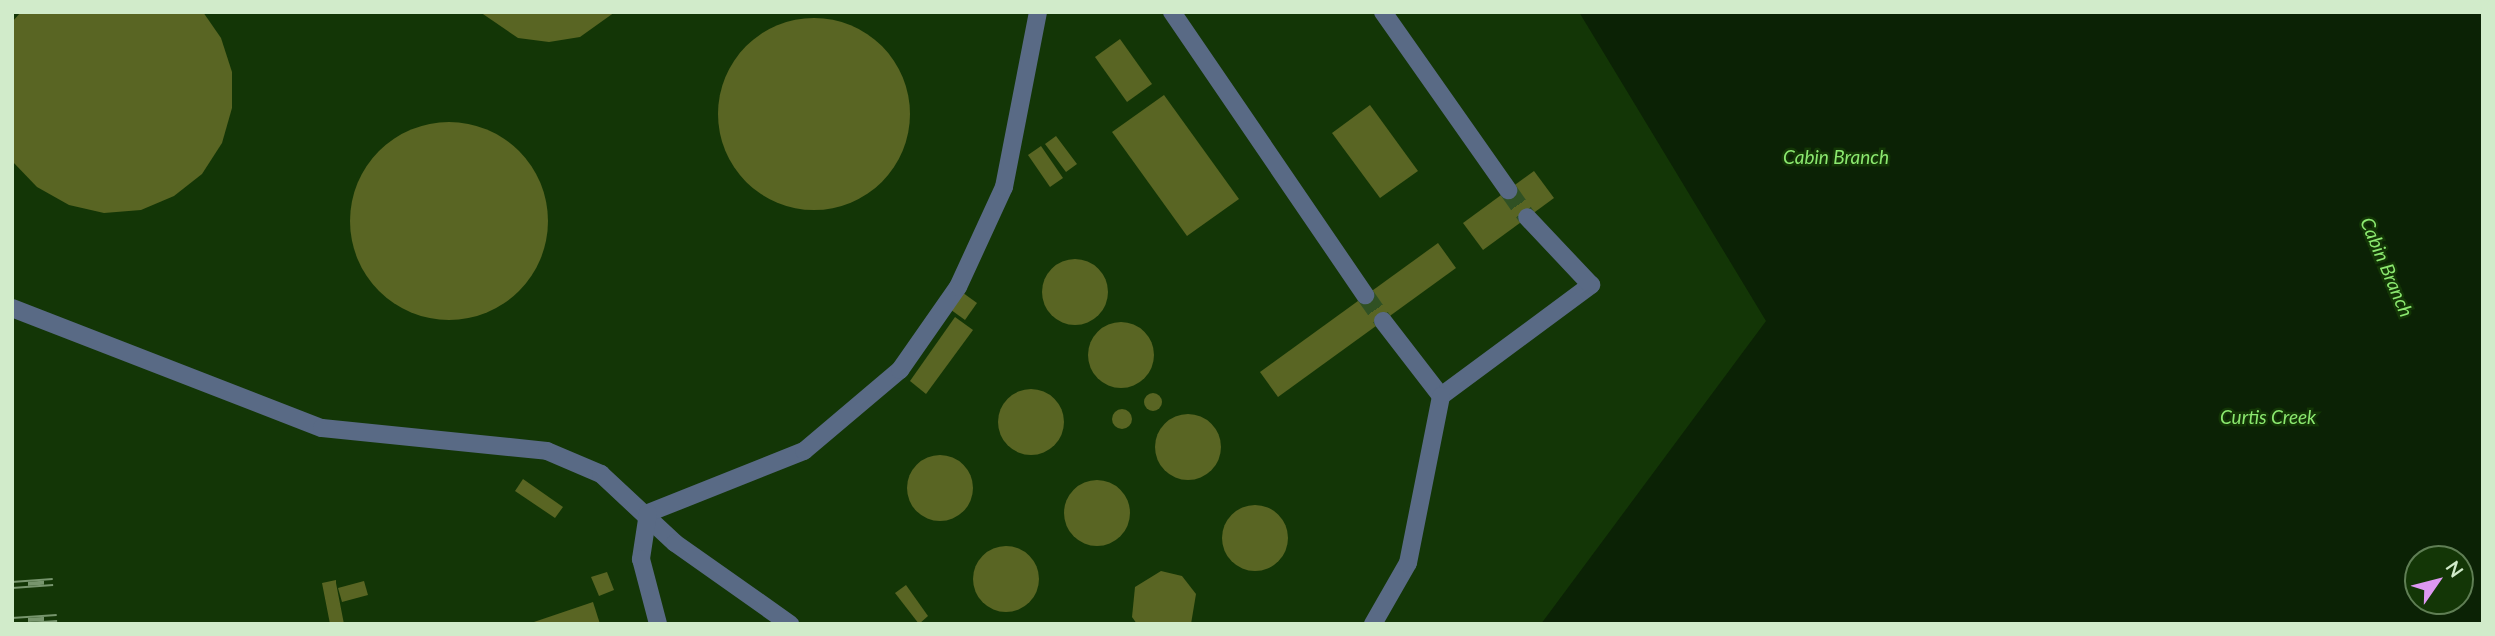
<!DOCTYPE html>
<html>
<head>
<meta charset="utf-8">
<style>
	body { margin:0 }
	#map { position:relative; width:2495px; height:636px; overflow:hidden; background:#133606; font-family:Lato,sans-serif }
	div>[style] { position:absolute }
	.water>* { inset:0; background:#0b2205 }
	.building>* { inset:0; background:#596523 }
	.round { border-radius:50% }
	.minor-tunnel>* { height:18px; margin-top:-9px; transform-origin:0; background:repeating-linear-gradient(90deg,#305123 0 18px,transparent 0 27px) }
	.minor>* { height:18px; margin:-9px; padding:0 9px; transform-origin:9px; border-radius:9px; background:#596a85 }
	.rail>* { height:8px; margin-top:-4px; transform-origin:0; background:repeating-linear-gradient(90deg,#133606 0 16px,#77956d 0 32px); box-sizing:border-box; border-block:2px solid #77956d }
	span { translate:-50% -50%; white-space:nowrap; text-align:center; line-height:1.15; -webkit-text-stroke:5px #133606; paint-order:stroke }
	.water-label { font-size:19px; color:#8be86f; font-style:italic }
	.frame { position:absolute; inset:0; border:14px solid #d1ebca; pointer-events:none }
	.north { position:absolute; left:2404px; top:545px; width:70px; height:70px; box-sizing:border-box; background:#133606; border:2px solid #5f7e54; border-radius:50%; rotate:55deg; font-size:19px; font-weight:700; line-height:28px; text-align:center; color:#d1ebca }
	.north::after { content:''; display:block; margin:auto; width:24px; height:32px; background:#de98f2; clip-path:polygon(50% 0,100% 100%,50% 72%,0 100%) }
</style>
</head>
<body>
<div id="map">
	<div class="water">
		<div style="clip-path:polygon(evenodd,1579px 12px,2483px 12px,2483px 624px,1541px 624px,1766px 321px,1579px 12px,2418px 559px,2460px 559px,2460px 601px,2418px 601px,2418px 559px)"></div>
	</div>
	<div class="building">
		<div style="clip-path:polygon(21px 12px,203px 12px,221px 38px,232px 72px,232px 108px,222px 143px,202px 174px,174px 196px,141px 210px,104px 213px,69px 205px,37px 187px,12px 161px,12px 22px)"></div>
		<div style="clip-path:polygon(480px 12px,615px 12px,580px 37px,549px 42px,518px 38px)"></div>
		<div class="round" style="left:718px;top:18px;width:192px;height:192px"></div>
		<div style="clip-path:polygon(1120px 39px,1152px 84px,1127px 102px,1095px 57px)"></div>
		<div style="clip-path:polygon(1164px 95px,1239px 199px,1187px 236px,1112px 132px)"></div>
		<div style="clip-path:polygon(1370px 105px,1418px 171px,1380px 198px,1332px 133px)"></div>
		<div class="round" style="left:350px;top:122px;width:198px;height:198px"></div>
		<div style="clip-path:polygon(1056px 136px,1077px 164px,1066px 172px,1045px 144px)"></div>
		<div style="clip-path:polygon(1041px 146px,1063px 178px,1050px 187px,1028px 155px)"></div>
		<div style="clip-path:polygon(1534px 171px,1554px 198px,1483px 250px,1463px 223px)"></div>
		<div style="clip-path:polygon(1438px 243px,1456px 268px,1278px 397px,1260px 372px)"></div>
		<div class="round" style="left:1042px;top:259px;width:66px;height:66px"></div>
		<div style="clip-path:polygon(959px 290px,977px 303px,965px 320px,947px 307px)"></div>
		<div style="clip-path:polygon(955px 317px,973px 330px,926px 394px,910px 381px)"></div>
		<div class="round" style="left:1088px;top:322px;width:66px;height:66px"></div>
		<div class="round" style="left:998px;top:389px;width:66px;height:66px"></div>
		<div class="round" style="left:1144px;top:393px;width:18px;height:18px"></div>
		<div class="round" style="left:1112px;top:409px;width:20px;height:20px"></div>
		<div class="round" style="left:1155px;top:414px;width:66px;height:66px"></div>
		<div class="round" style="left:907px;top:455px;width:66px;height:66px"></div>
		<div style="clip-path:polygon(523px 479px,563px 507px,555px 518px,515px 491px)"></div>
		<div class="round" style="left:1064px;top:480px;width:66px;height:66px"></div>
		<div class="round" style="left:1222px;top:505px;width:66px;height:66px"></div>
		<div class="round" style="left:973px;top:546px;width:66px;height:66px"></div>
		<div style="clip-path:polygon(1161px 571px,1182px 576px,1196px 594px,1191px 624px,1137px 624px,1132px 617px,1135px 587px)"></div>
		<div style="clip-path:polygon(607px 572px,614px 590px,599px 596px,591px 577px)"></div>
		<div style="clip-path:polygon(336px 580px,336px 583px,344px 624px,330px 624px,322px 583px)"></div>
		<div style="clip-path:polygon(364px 581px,368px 595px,342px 602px,338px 588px)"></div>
		<div style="clip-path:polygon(906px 585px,928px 616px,919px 624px,895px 593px)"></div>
		<div style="clip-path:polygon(593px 602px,600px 624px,532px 624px,531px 623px)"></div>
	</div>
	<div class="minor-tunnel">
		<div style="left:1508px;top:190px;width:33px;rotate:55deg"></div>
		<div style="left:1365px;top:295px;width:32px;rotate:55deg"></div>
	</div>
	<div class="minor">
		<div style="left:1172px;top:12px;width:343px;rotate:55.7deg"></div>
		<div style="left:1383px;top:12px;width:218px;rotate:54.9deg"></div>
		<div style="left:12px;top:308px;width:332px;rotate:21.2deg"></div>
		<div style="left:322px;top:428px;width:226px;rotate:5.8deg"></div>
		<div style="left:547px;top:451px;width:59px;rotate:23.1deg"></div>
		<div style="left:601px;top:474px;width:101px;rotate:43deg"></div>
		<div style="left:675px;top:543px;width:141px;rotate:35.2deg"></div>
		<div style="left:1383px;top:321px;width:95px;rotate:52.3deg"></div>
		<div style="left:1441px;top:396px;width:187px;rotate:-36.5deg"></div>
		<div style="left:1591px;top:285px;width:93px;rotate:-133.3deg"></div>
		<div style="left:648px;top:513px;width:168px;rotate:-21.7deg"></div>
		<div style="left:804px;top:451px;width:126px;rotate:-40.2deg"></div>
		<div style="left:900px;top:370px;width:101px;rotate:-55.1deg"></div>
		<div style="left:958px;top:287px;width:110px;rotate:-65.3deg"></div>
		<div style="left:1004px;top:187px;width:178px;rotate:-79deg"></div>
		<div style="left:648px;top:513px;width:47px;rotate:98.7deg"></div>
		<div style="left:641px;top:559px;width:67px;rotate:75.3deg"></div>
		<div style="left:1373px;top:624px;width:70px;rotate:-60.2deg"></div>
		<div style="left:1408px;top:563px;width:170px;rotate:-78.8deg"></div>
	</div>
	<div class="rail">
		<div style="left:12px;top:585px;width:41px;rotate:-4.2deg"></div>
		<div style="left:12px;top:621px;width:45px;rotate:-3.8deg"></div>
	</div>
	<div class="water-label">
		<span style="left:1836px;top:157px">Cabin Branch</span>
		<span style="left:2387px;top:267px;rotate:67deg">Cabin Branch</span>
		<span style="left:2268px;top:417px">Curtis Creek</span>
	</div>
	<div class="frame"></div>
	<div class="north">N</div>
</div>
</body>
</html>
